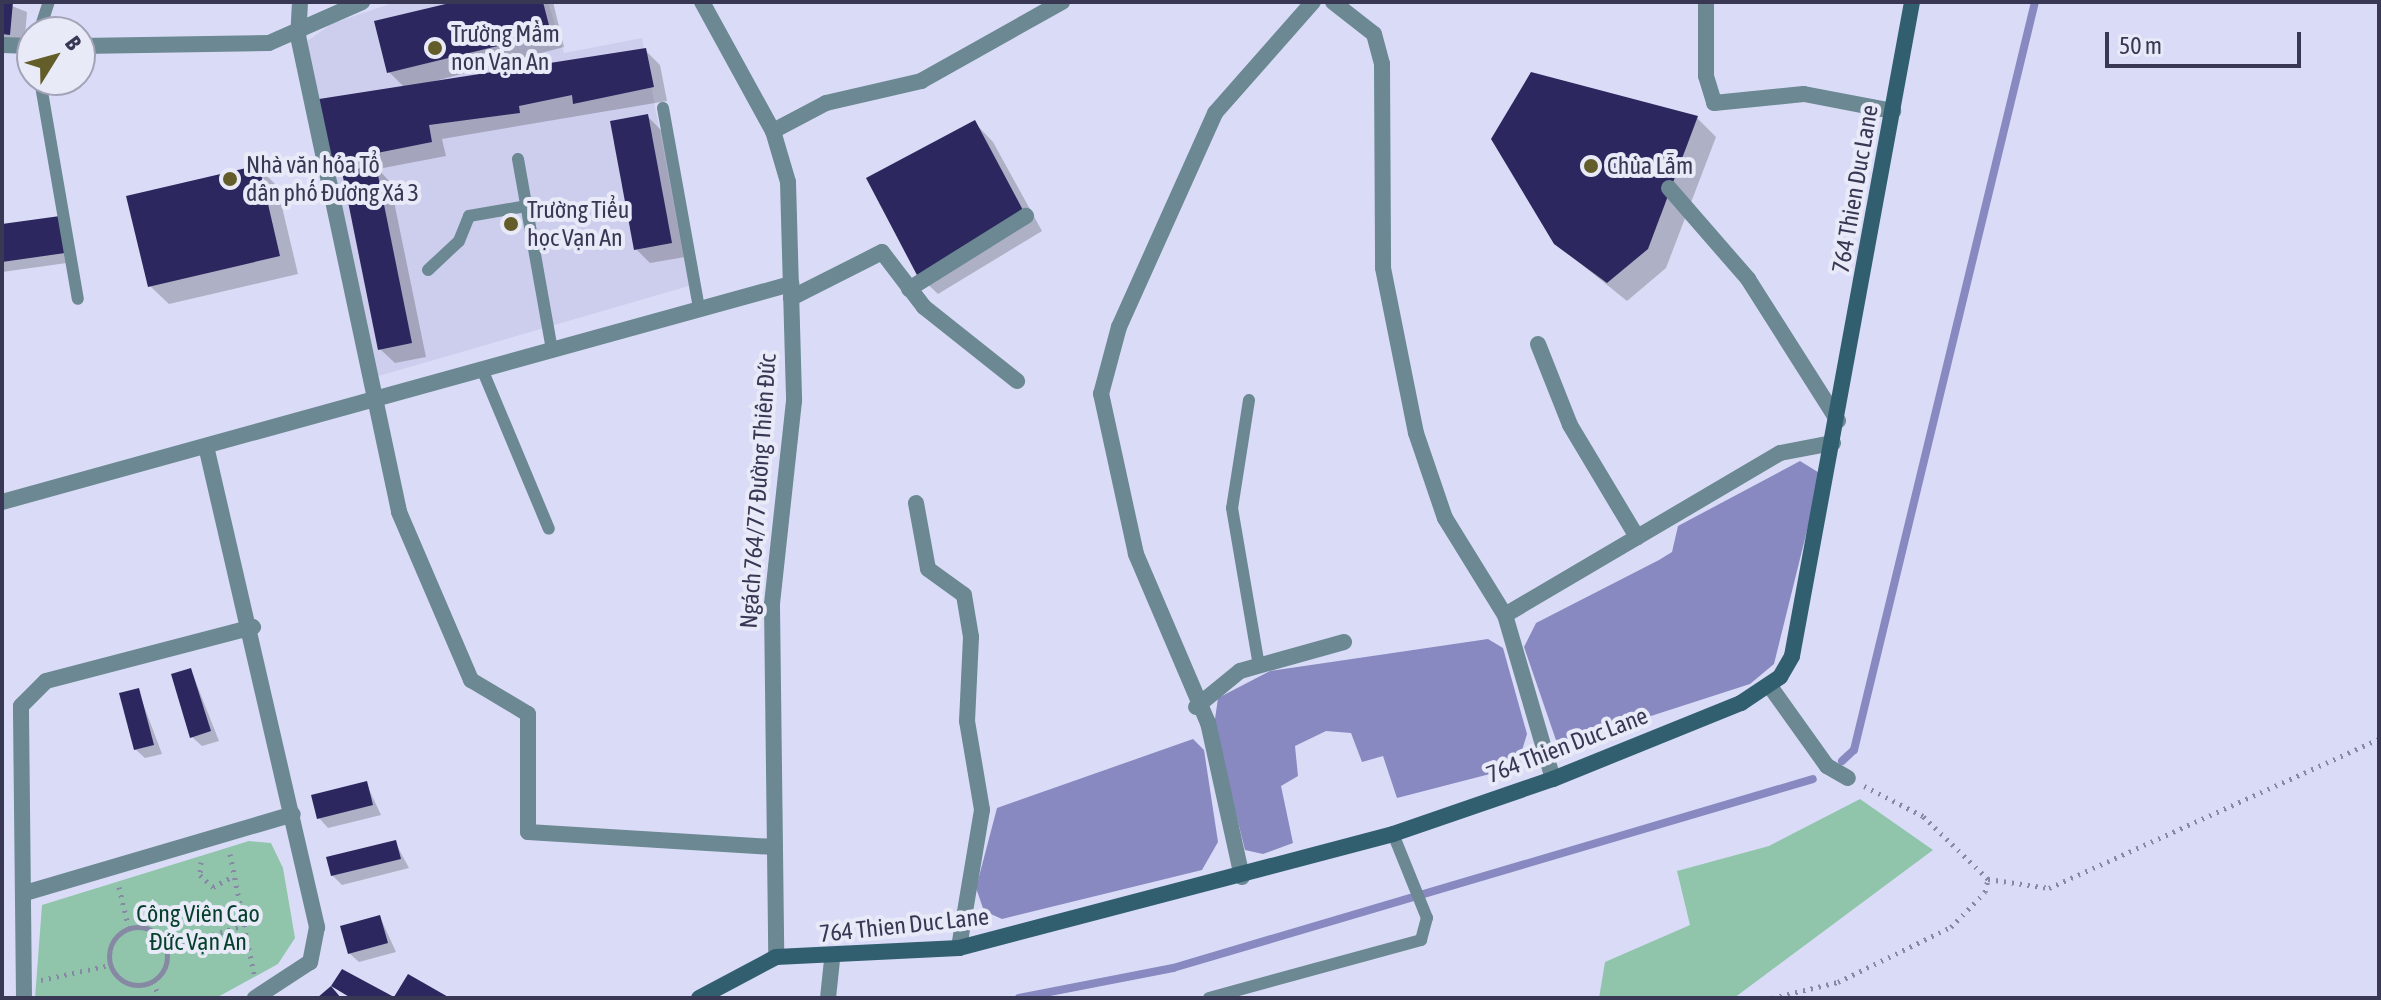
<!DOCTYPE html>
<html>
<head>
<meta charset="utf-8">
<style>
	body { margin:0 }
	#map { position:relative; width:2381px; height:1000px; overflow:hidden; background:#dadcf7; font-family:"Asap Condensed",sans-serif }
	div>[style] { position:absolute }
	.built>* { inset:0; background:#cdceed }
	.green>* { inset:0; background:#90c5ac }
	.water>* { inset:0; background:#8889c0 }
	.shadow>* { inset:0; background:#0003 }
	.stream>* { height:8px; margin:-4px; padding:0 4px; transform-origin:4px; border-radius:4px; background:#8889c0 }
	.building>* { inset:0; background:#2c275e }
	.path>* { height:5px; margin-top:-2.5px; transform-origin:0; background:repeating-linear-gradient(90deg,#8788a4 0 2px,transparent 0 8px) }
	.path>.ring { margin:-2.5px; padding:0; box-sizing:content-box; background:none; border:5px solid #8788a4; border-radius:50% }
	.lane>* { height:12px; margin:-6px; padding:0 6px; transform-origin:6px; border-radius:6px; background:#6b8893 }
	.street>* { height:16px; margin:-8px; padding:0 8px; transform-origin:8px; border-radius:8px; background:#6b8893 }
	.secondary>* { height:16px; margin:-8px; padding:0 8px; transform-origin:8px; border-radius:8px; background:#325f6f }
	.dots>* { width:22px; height:22px; translate:-50% -50%; box-sizing:border-box; border:4px solid #e9eaf8; border-radius:50% }
	span { translate:-50% -50%; white-space:nowrap; text-align:center; line-height:1.15; -webkit-text-stroke:8px #e9eaf8; paint-order:stroke }
	.poi-label { font-size:24px; color:#383854 }
	.left { translate:0 -50%; text-align:left }
	.street-label { font-size:24px; color:#383854 }
	.park-label { font-size:24px; color:#053f2b }
	.frame { position:absolute; inset:0; border:4px solid #383854; pointer-events:none }
	.north { position:absolute; left:16px; top:16px; width:80px; height:80px; box-sizing:border-box; background:#e9eaf8; border:2px solid #a2a3b6; border-radius:50%; rotate:53deg; font-size:22px; font-weight:700; line-height:32px; text-align:center; color:#383854 }
	.north::after { content:''; display:block; margin:auto; width:28px; height:36px; background:#635d2a; clip-path:polygon(50% 0,100% 100%,50% 72%,0 100%) }
	.scale { position:absolute; left:2105px; top:32px; width:196px; height:36px; box-sizing:border-box; border:4px solid #383854; border-top:0; padding-left:10px; font-size:24px; line-height:28px; white-space:nowrap; color:#383854; -webkit-text-stroke:6px #e9eaf8; paint-order:stroke }
</style>
</head>
<body>
<div id="map">
	<div class="built">
		<div style="clip-path:polygon(395px 2px,548px 2px,564px 53px,642px 38px,689px 286px,372px 378px,306px 42px,331px 24px)"></div>
	</div>
	<div class="green">
		<div style="clip-path:polygon(1860px 799px,1933px 850px,1734px 998px,1599px 998px,1605px 962px,1690px 925px,1677px 871px,1769px 846px)"></div>
		<div style="clip-path:polygon(249px 841px,271px 843px,283px 868px,295px 938px,278px 964px,216px 998px,35px 998px,42px 905px)"></div>
	</div>
	<div class="water">
		<div style="clip-path:polygon(1800px 461px,1821px 474px,1774px 664px,1750px 684px,1558px 746px,1524px 647px,1536px 623px,1659px 560px,1672px 552px,1678px 526px)"></div>
		<div style="clip-path:polygon(1488px 639px,1503px 648px,1527px 734px,1517px 767px,1397px 798px,1383px 756px,1362px 762px,1351px 733px,1326px 731px,1295px 746px,1298px 776px,1281px 786px,1293px 843px,1263px 854px,1245px 850px,1214px 726px,1218px 698px,1270px 671px)"></div>
		<div style="clip-path:polygon(1193px 739px,1204px 750px,1218px 842px,1202px 870px,1002px 919px,984px 911px,976px 888px,997px 808px)"></div>
	</div>
	<div class="shadow">
		<div style="clip-path:polygon(2px 2px,27px 12px,24px 48px,2px 47px)"></div>
		<div style="clip-path:polygon(463px 2px,553px 2px,564px 47px,416px 86px,645px 50px,660px 65px,667px 101px,442px 139px,446px 156px,378px 169px,390px 182px,426px 357px,395px 363px,380px 349px,344px 171px,334px 161px,405px 88px,389px 72px)"></div>
		<div style="clip-path:polygon(1532px 75px,1697px 118px,1716px 137px,1666px 268px,1627px 301px,1555px 243px)"></div>
		<div style="clip-path:polygon(647px 116px,662px 131px,685px 257px,650px 263px,636px 249px)"></div>
		<div style="clip-path:polygon(975px 123px,993px 142px,1042px 231px,938px 294px,919px 276px)"></div>
		<div style="clip-path:polygon(258px 167px,277px 186px,298px 274px,169px 304px,150px 286px)"></div>
		<div style="clip-path:polygon(2px 226px,69px 228px,74px 262px,2px 272px)"></div>
		<div style="clip-path:polygon(191px 670px,219px 741px,202px 746px,192px 737px)"></div>
		<div style="clip-path:polygon(138px 690px,162px 754px,145px 758px,135px 749px)"></div>
		<div style="clip-path:polygon(366px 783px,381px 815px,328px 828px,319px 818px)"></div>
		<div style="clip-path:polygon(395px 842px,409px 868px,342px 885px,332px 875px)"></div>
		<div style="clip-path:polygon(380px 917px,396px 952px,359px 962px,349px 953px)"></div>
	</div>
	<div class="stream">
		<div style="left:1842px;top:761px;width:16px;rotate:-43deg"></div>
		<div style="left:1854px;top:750px;width:770px;rotate:-76.4deg"></div>
		<div style="left:1019px;top:998px;width:157px;rotate:-11deg"></div>
		<div style="left:1173px;top:968px;width:667px;rotate:-16.45deg"></div>
	</div>
	<div class="building">
		<div style="clip-path:polygon(2px 2px,13px 2px,10px 35px,2px 34px)"></div>
		<div style="clip-path:polygon(454px 2px,543px 2px,551px 33px,387px 73px,374px 21px)"></div>
		<div style="clip-path:polygon(646px 48px,654px 87px,573px 104px,572px 95px,519px 106px,520px 113px,429px 125px,432px 142px,332px 162px,319px 99px)"></div>
		<div style="clip-path:polygon(1531px 72px,1698px 116px,1648px 249px,1607px 283px,1554px 244px,1491px 139px)"></div>
		<div style="clip-path:polygon(648px 114px,672px 243px,634px 250px,610px 121px)"></div>
		<div style="clip-path:polygon(975px 120px,1024px 212px,918px 277px,866px 178px)"></div>
		<div style="clip-path:polygon(259px 165px,280px 256px,148px 287px,126px 196px)"></div>
		<div style="clip-path:polygon(376px 165px,412px 343px,378px 350px,342px 172px)"></div>
		<div style="clip-path:polygon(60px 216px,65px 253px,2px 262px,2px 224px)"></div>
		<div style="clip-path:polygon(191px 668px,211px 731px,190px 738px,171px 674px)"></div>
		<div style="clip-path:polygon(139px 688px,154px 745px,134px 750px,119px 693px)"></div>
		<div style="clip-path:polygon(367px 781px,373px 805px,317px 819px,311px 795px)"></div>
		<div style="clip-path:polygon(396px 840px,401px 859px,331px 876px,326px 857px)"></div>
		<div style="clip-path:polygon(380px 915px,388px 943px,348px 954px,340px 926px)"></div>
		<div style="clip-path:polygon(342px 969px,394px 997px,408px 974px,450px 998px,351px 998px,331px 986px)"></div>
		<div style="clip-path:polygon(331px 986px,341px 998px,317px 998px)"></div>
	</div>
	<div class="path">
		<div style="left:230px;top:854px;width:122px;rotate:78.7deg"></div>
		<div style="left:201px;top:862px;width:13px;rotate:94deg"></div>
		<div style="left:200px;top:875px;width:18px;rotate:43deg"></div>
		<div style="left:213px;top:887px;width:24px;rotate:-28deg"></div>
		<div style="left:1988px;top:879px;width:62px;rotate:8.4deg"></div>
		<div style="left:2049px;top:888px;width:362px;rotate:-24.3deg"></div>
		<div style="left:119px;top:887px;width:43px;rotate:76.6deg"></div>
		<div class="ring" style="left:109px;top:927px;width:53px;height:53px"></div>
		<div style="left:167px;top:949px;width:81px;rotate:-17.3deg"></div>
		<div style="left:41px;top:980px;width:71px;rotate:-12.3deg"></div>
		<div style="left:152px;top:982px;width:18px;rotate:61deg"></div>
		<div style="left:1772px;top:998px;width:68px;rotate:-13.6deg"></div>
		<div style="left:1838px;top:982px;width:126px;rotate:-26deg"></div>
		<div style="left:1951px;top:927px;width:49px;rotate:-45.8deg"></div>
		<div style="left:1985px;top:892px;width:13px;rotate:-77deg"></div>
		<div style="left:1988px;top:879px;width:91px;rotate:-135.9deg"></div>
		<div style="left:1923px;top:816px;width:66px;rotate:-153deg"></div>
	</div>
	<div class="lane">
		<div style="left:39px;top:32px;width:32px;rotate:-72deg"></div>
		<div style="left:40px;top:80px;width:222px;rotate:80.2deg"></div>
		<div style="left:663px;top:108px;width:204px;rotate:79.8deg"></div>
		<div style="left:518px;top:159px;width:193px;rotate:79.9deg"></div>
		<div style="left:428px;top:270px;width:42px;rotate:-43.1deg"></div>
		<div style="left:459px;top:241px;width:27px;rotate:-68deg"></div>
		<div style="left:469px;top:216px;width:59px;rotate:-9.8deg"></div>
		<div style="left:482px;top:369px;width:173px;rotate:67.3deg"></div>
		<div style="left:1249px;top:400px;width:109px;rotate:98.9deg"></div>
		<div style="left:1232px;top:508px;width:160px;rotate:80.3deg"></div>
		<div style="left:1209px;top:998px;width:220px;rotate:-15.3deg"></div>
		<div style="left:1421px;top:940px;width:23px;rotate:-75deg"></div>
		<div style="left:1427px;top:918px;width:91px;rotate:-112deg"></div>
	</div>
	<div class="street">
		<div style="left:300px;top:2px;width:34px;rotate:93deg"></div>
		<div style="left:298px;top:36px;width:487px;rotate:78deg"></div>
		<div style="left:399px;top:512px;width:183px;rotate:66.8deg"></div>
		<div style="left:471px;top:680px;width:66px;rotate:30.8deg"></div>
		<div style="left:528px;top:714px;width:118px;rotate:90deg"></div>
		<div style="left:528px;top:832px;width:247px;rotate:3.5deg"></div>
		<div style="left:702px;top:2px;width:147px;rotate:61.2deg"></div>
		<div style="left:773px;top:131px;width:53px;rotate:73.6deg"></div>
		<div style="left:788px;top:182px;width:219px;rotate:88.4deg"></div>
		<div style="left:794px;top:401px;width:205px;rotate:96.2deg"></div>
		<div style="left:772px;top:605px;width:352px;rotate:89.3deg"></div>
		<div style="left:1333px;top:2px;width:52px;rotate:38deg"></div>
		<div style="left:1374px;top:34px;width:31px;rotate:75deg"></div>
		<div style="left:1382px;top:64px;width:204px;rotate:89.7deg"></div>
		<div style="left:1383px;top:268px;width:168px;rotate:78.7deg"></div>
		<div style="left:1416px;top:433px;width:90px;rotate:71.2deg"></div>
		<div style="left:1445px;top:518px;width:114px;rotate:58.3deg"></div>
		<div style="left:1505px;top:615px;width:171px;rotate:73.7deg"></div>
		<div style="left:1706px;top:2px;width:74px;rotate:90deg"></div>
		<div style="left:1706px;top:76px;width:28px;rotate:73deg"></div>
		<div style="left:1714px;top:103px;width:90px;rotate:-5.7deg"></div>
		<div style="left:1804px;top:94px;width:91px;rotate:10.8deg"></div>
		<div style="left:2px;top:45px;width:30px;rotate:2deg"></div>
		<div style="left:80px;top:46px;width:189px;rotate:-0.9deg"></div>
		<div style="left:269px;top:43px;width:102px;rotate:-23.8deg"></div>
		<div style="left:773px;top:131px;width:60px;rotate:-27.8deg"></div>
		<div style="left:826px;top:103px;width:98px;rotate:-13deg"></div>
		<div style="left:921px;top:81px;width:162px;rotate:-29.3deg"></div>
		<div style="left:1669px;top:188px;width:121px;rotate:49deg"></div>
		<div style="left:1748px;top:279px;width:168px;rotate:57.6deg"></div>
		<div style="left:909px;top:289px;width:138px;rotate:-32deg"></div>
		<div style="left:791px;top:298px;width:102px;rotate:-26.8deg"></div>
		<div style="left:882px;top:252px;width:69px;rotate:52.6deg"></div>
		<div style="left:924px;top:307px;width:119px;rotate:38.5deg"></div>
		<div style="left:1538px;top:344px;width:87px;rotate:68.4deg"></div>
		<div style="left:1570px;top:425px;width:131px;rotate:59.1deg"></div>
		<div style="left:206px;top:446px;width:494px;rotate:77deg"></div>
		<div style="left:317px;top:927px;width:36px;rotate:101deg"></div>
		<div style="left:310px;top:962px;width:66px;rotate:146.8deg"></div>
		<div style="left:2px;top:502px;width:819px;rotate:-15.45deg"></div>
		<div style="left:916px;top:503px;width:67px;rotate:79.7deg"></div>
		<div style="left:928px;top:569px;width:44px;rotate:35.8deg"></div>
		<div style="left:964px;top:595px;width:43px;rotate:80.5deg"></div>
		<div style="left:971px;top:637px;width:84px;rotate:92.7deg"></div>
		<div style="left:967px;top:721px;width:90px;rotate:80.4deg"></div>
		<div style="left:982px;top:810px;width:140px;rotate:99.5deg"></div>
		<div style="left:1505px;top:615px;width:319px;rotate:-30.5deg"></div>
		<div style="left:1780px;top:453px;width:54px;rotate:-10.7deg"></div>
		<div style="left:1769px;top:685px;width:100px;rotate:54.4deg"></div>
		<div style="left:1827px;top:766px;width:24px;rotate:30deg"></div>
		<div style="left:1196px;top:707px;width:57px;rotate:-39.3deg"></div>
		<div style="left:1240px;top:671px;width:108px;rotate:-15.6deg"></div>
		<div style="left:1242px;top:877px;width:158px;rotate:-102.4deg"></div>
		<div style="left:1208px;top:723px;width:184px;rotate:-113.1deg"></div>
		<div style="left:1136px;top:554px;width:164px;rotate:-102.3deg"></div>
		<div style="left:1101px;top:394px;width:69px;rotate:-75deg"></div>
		<div style="left:1119px;top:327px;width:235px;rotate:-65.8deg"></div>
		<div style="left:1215px;top:113px;width:148px;rotate:-48.6deg"></div>
		<div style="left:25px;top:893px;width:279px;rotate:-16.4deg"></div>
		<div style="left:24px;top:998px;width:292px;rotate:-90.6deg"></div>
		<div style="left:21px;top:706px;width:35px;rotate:-45deg"></div>
		<div style="left:46px;top:681px;width:214px;rotate:-14.6deg"></div>
		<div style="left:828px;top:998px;width:39px;rotate:-84deg"></div>
	</div>
	<div class="secondary">
		<div style="left:699px;top:998px;width:87px;rotate:-28deg"></div>
		<div style="left:776px;top:957px;width:183px;rotate:-2.8deg"></div>
		<div style="left:959px;top:948px;width:449px;rotate:-14.7deg"></div>
		<div style="left:1393px;top:834px;width:169px;rotate:-19deg"></div>
		<div style="left:1553px;top:779px;width:203px;rotate:-22deg"></div>
		<div style="left:1741px;top:703px;width:47px;rotate:-33.7deg"></div>
		<div style="left:1780px;top:677px;width:24px;rotate:-60deg"></div>
		<div style="left:1792px;top:656px;width:665px;rotate:-79.6deg"></div>
	</div>
	<div class="dots">
		<div style="left:435px;top:48px;background:#635d2a"></div>
		<div style="left:1591px;top:166px;background:#635d2a"></div>
		<div style="left:230px;top:179px;background:#635d2a"></div>
		<div style="left:511px;top:224px;background:#635d2a"></div>
	</div>
	<div class="poi-label">
		<span class="left" style="left:451px;top:48px">Trường Mầm<br>non Vạn An</span>
		<span class="left" style="left:246px;top:179px">Nhà văn hóa Tổ<br>dân phố Đương Xá 3</span>
		<span class="left" style="left:1607px;top:166px">Chùa Lẫm</span>
		<span class="left" style="left:527px;top:224px">Trường Tiểu<br>học Vạn An</span>
	</div>
	<div class="street-label">
		<span style="left:1855px;top:189px;rotate:-80deg">764 Thien Duc Lane</span>
		<span style="left:758px;top:491px;rotate:-86deg">Ngách 764/77 Đường Thiên Đức</span>
		<span style="left:1567px;top:745px;rotate:-21deg">764 Thien Duc Lane</span>
		<span style="left:904px;top:925px;rotate:-6deg">764 Thien Duc Lane</span>
	</div>
	<div class="park-label">
		<span style="left:198px;top:928px">Công Viên Cao<br>Đức Vạn An</span>
	</div>
	<div class="frame"></div>
	<div class="north">B</div>
	<div class="scale">50 m</div>
</div>
</body>
</html>
